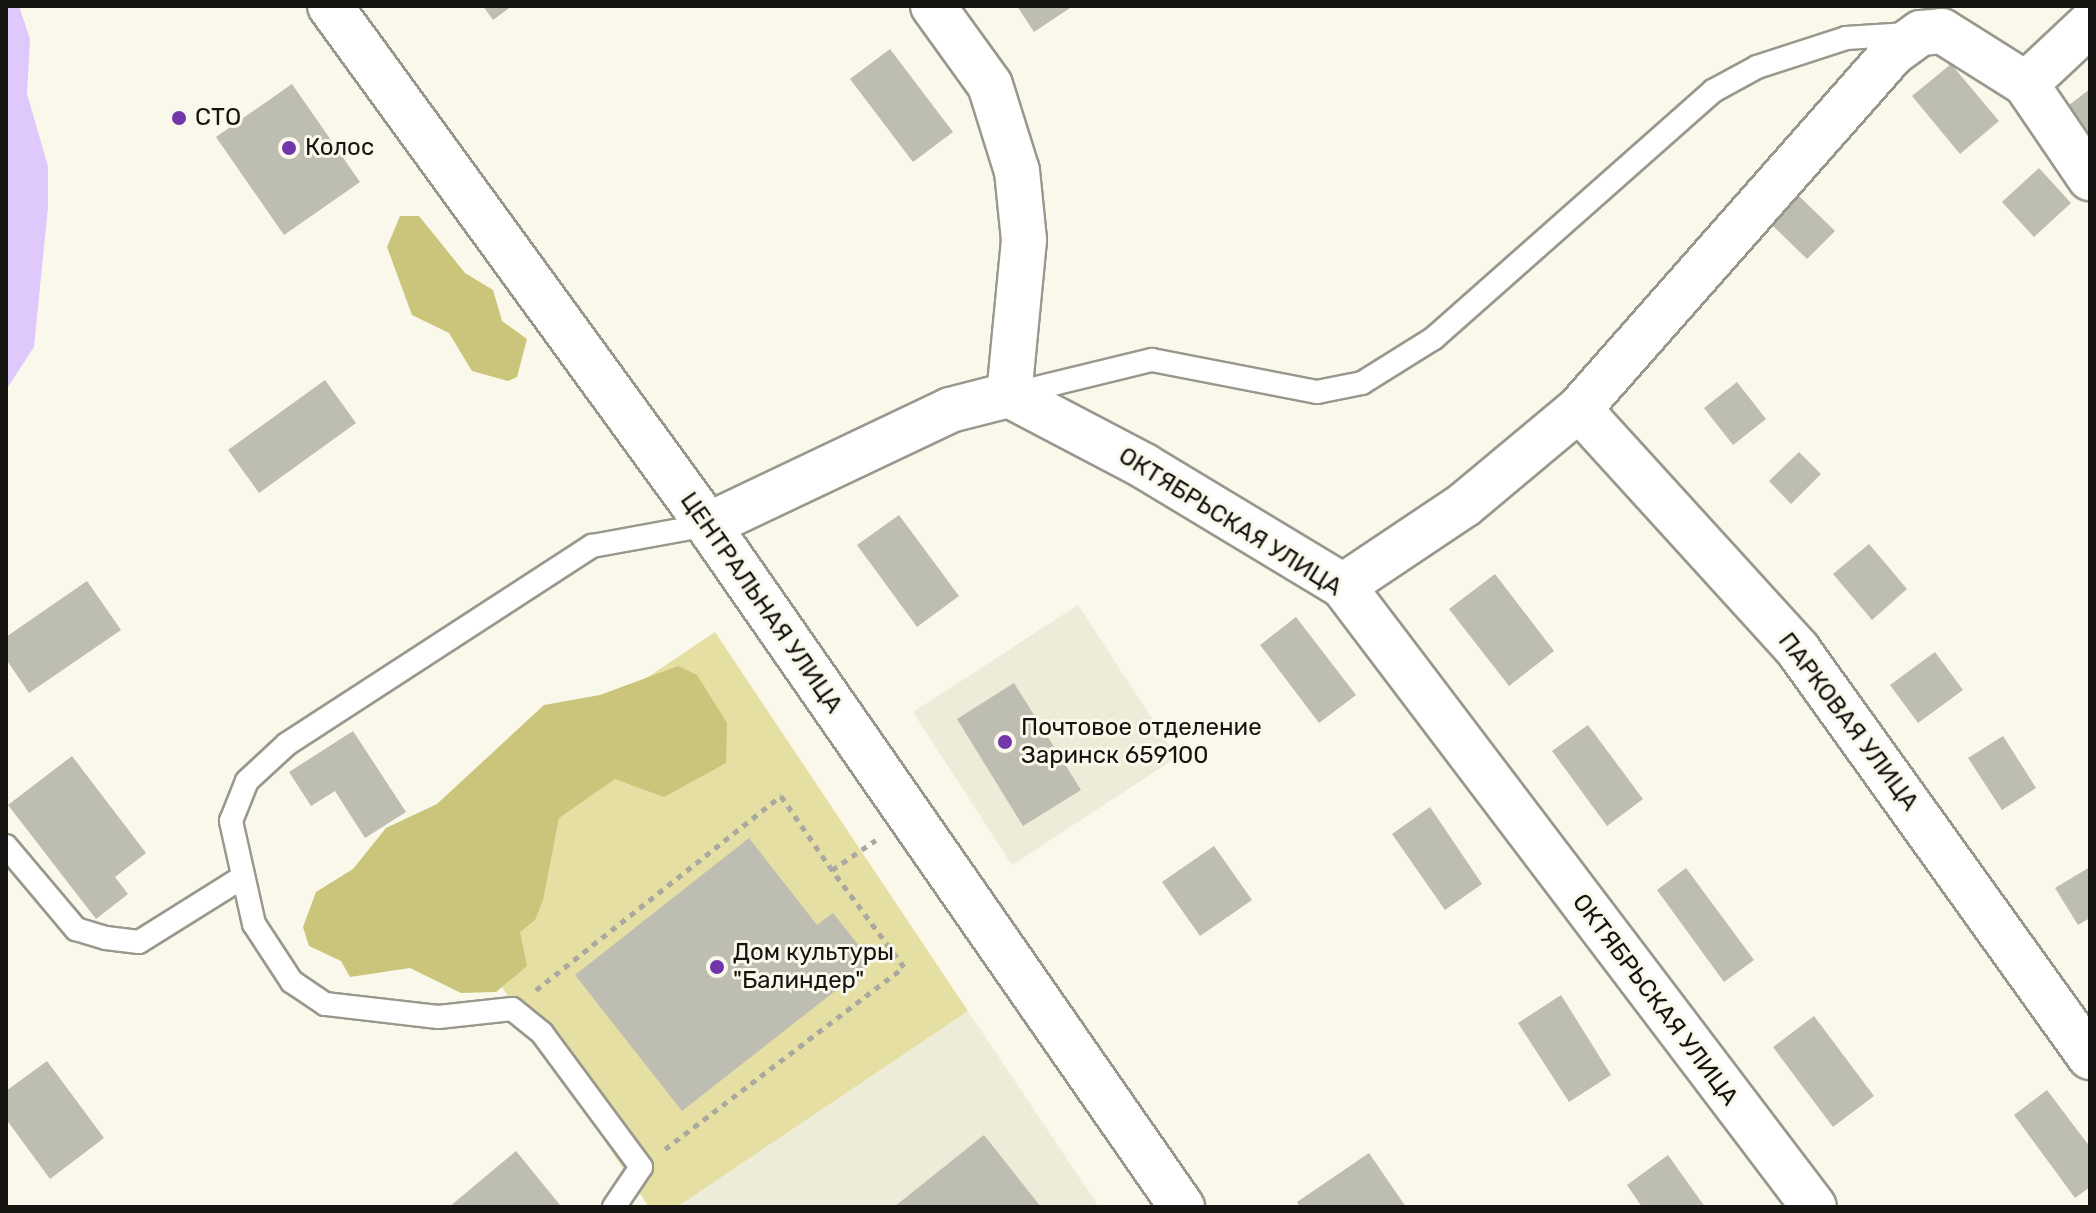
<!DOCTYPE html>
<html>
<head>
<meta charset="utf-8">
<style>
	body { margin:0 }
	#map { position:relative; width:2096px; height:1213px; overflow:hidden; background:#f9f8eb; font-family:Rubik,sans-serif }
	div>[style] { position:absolute }
	.built>* { inset:0; background:#edecd8 }
	.green>* { inset:0; background:#e5dfa3 }
	.forest>* { inset:0; background:#cbc47b }
	.water>* { inset:0; background:#dfc8fc }
	.building>* { inset:0; background:#bebdb1 }
	.path>* { height:5px; margin-top:-2.5px; transform-origin:0; background:repeating-linear-gradient(90deg,#aaa99f 0 6px,transparent 0 12px) }
	.roads { filter:drop-shadow(2px 0 #99988d) drop-shadow(-2px 0 #99988d) drop-shadow(0 2px #99988d) drop-shadow(0 -2px #99988d) }
	.lane>* { height:22px; margin:-11px; padding:0 11px; transform-origin:11px; border-radius:11px; background:#fff }
	.street>* { height:44px; margin:-22px; padding:0 22px; transform-origin:22px; border-radius:22px; background:#fff }
	.secondary>* { height:44px; margin:-22px; padding:0 22px; transform-origin:22px; border-radius:22px; background:#fff }
	.dots>* { width:22px; height:22px; translate:-50% -50%; box-sizing:border-box; border:4px solid #f9f8eb; border-radius:50% }
	span { translate:-50% -50%; white-space:nowrap; text-align:center; line-height:1.15; -webkit-text-stroke:6px #f9f8eb; paint-order:stroke }
	.poi-label { font-size:24px; color:#151410 }
	.left { translate:0 -50%; text-align:left }
	.street-label { font-size:24px; color:#151410 }
	.frame { position:absolute; inset:0; border:8px solid #151410; pointer-events:none }
</style>
</head>
<body>
<div id="map">
	<div class="built">
		<div style="clip-path:polygon(1078px 605px,1177px 757px,1012px 865px,913px 712px)"></div>
		<div style="clip-path:polygon(968px 1011px,1099px 1207px,677px 1207px)"></div>
	</div>
	<div class="green">
		<div style="clip-path:polygon(715px 632px,968px 1011px,677px 1207px,649px 1207px,404px 841px)"></div>
	</div>
	<div class="forest">
		<div style="clip-path:polygon(400px 216px,419px 216px,465px 273px,493px 290px,502px 321px,527px 339px,517px 377px,508px 381px,472px 371px,449px 333px,412px 315px,387px 247px)"></div>
		<div style="clip-path:polygon(678px 666px,697px 675px,727px 723px,726px 763px,664px 797px,615px 779px,559px 818px,543px 900px,535px 920px,520px 932px,527px 966px,496px 992px,461px 993px,410px 968px,350px 977px,341px 961px,309px 946px,303px 927px,316px 892px,353px 869px,386px 828px,437px 804px,544px 705px,600px 695px)"></div>
	</div>
	<div class="water">
		<div style="clip-path:polygon(6px 6px,19px 6px,30px 39px,27px 94px,48px 166px,48px 207px,34px 347px,6px 390px)"></div>
	</div>
	<div class="building">
		<div style="clip-path:polygon(483px 6px,512px 6px,493px 20px)"></div>
		<div style="clip-path:polygon(1017px 6px,1073px 6px,1034px 32px)"></div>
		<div style="clip-path:polygon(890px 49px,953px 132px,913px 162px,850px 79px)"></div>
		<div style="clip-path:polygon(1951px 64px,1999px 121px,1960px 154px,1912px 96px)"></div>
		<div style="clip-path:polygon(292px 84px,360px 182px,284px 235px,216px 137px)"></div>
		<div style="clip-path:polygon(2090px 89px,2090px 134px,2069px 105px)"></div>
		<div style="clip-path:polygon(2039px 168px,2071px 203px,2034px 237px,2002px 202px)"></div>
		<div style="clip-path:polygon(1799px 196px,1835px 231px,1807px 259px,1771px 224px)"></div>
		<div style="clip-path:polygon(325px 380px,356px 423px,259px 493px,228px 450px)"></div>
		<div style="clip-path:polygon(1737px 382px,1766px 419px,1733px 445px,1704px 408px)"></div>
		<div style="clip-path:polygon(1799px 452px,1821px 474px,1791px 504px,1769px 481px)"></div>
		<div style="clip-path:polygon(899px 515px,959px 596px,917px 627px,857px 545px)"></div>
		<div style="clip-path:polygon(1869px 544px,1907px 589px,1872px 620px,1833px 574px)"></div>
		<div style="clip-path:polygon(1495px 574px,1554px 651px,1509px 686px,1449px 609px)"></div>
		<div style="clip-path:polygon(87px 581px,121px 630px,29px 693px,6px 659px,6px 637px)"></div>
		<div style="clip-path:polygon(1296px 617px,1356px 695px,1319px 723px,1260px 645px)"></div>
		<div style="clip-path:polygon(1935px 652px,1963px 690px,1918px 723px,1890px 685px)"></div>
		<div style="clip-path:polygon(1014px 683px,1081px 790px,1023px 826px,957px 719px)"></div>
		<div style="clip-path:polygon(1588px 725px,1643px 799px,1607px 826px,1552px 751px)"></div>
		<div style="clip-path:polygon(353px 731px,406px 812px,365px 838px,335px 791px,311px 806px,289px 772px)"></div>
		<div style="clip-path:polygon(2003px 736px,2036px 788px,2002px 810px,1968px 758px)"></div>
		<div style="clip-path:polygon(72px 756px,146px 853px,115px 877px,128px 894px,96px 919px,8px 805px)"></div>
		<div style="clip-path:polygon(1430px 807px,1482px 884px,1445px 910px,1392px 834px)"></div>
		<div style="clip-path:polygon(749px 838px,817px 925px,833px 913px,872px 962px,682px 1111px,575px 975px)"></div>
		<div style="clip-path:polygon(1214px 846px,1252px 900px,1200px 936px,1162px 882px)"></div>
		<div style="clip-path:polygon(2090px 867px,2090px 918px,2078px 925px,2055px 888px)"></div>
		<div style="clip-path:polygon(1686px 868px,1754px 960px,1724px 982px,1657px 890px)"></div>
		<div style="clip-path:polygon(1561px 995px,1611px 1075px,1569px 1102px,1518px 1023px)"></div>
		<div style="clip-path:polygon(1814px 1016px,1874px 1096px,1833px 1127px,1773px 1047px)"></div>
		<div style="clip-path:polygon(47px 1061px,104px 1138px,50px 1179px,6px 1119px,6px 1091px)"></div>
		<div style="clip-path:polygon(2047px 1090px,2090px 1147px,2090px 1187px,2075px 1198px,2014px 1115px)"></div>
		<div style="clip-path:polygon(984px 1135px,1041px 1207px,894px 1207px)"></div>
		<div style="clip-path:polygon(516px 1151px,560px 1205px,449px 1207px)"></div>
		<div style="clip-path:polygon(1369px 1153px,1406px 1207px,1300px 1207px,1297px 1202px)"></div>
		<div style="clip-path:polygon(1668px 1155px,1705px 1207px,1642px 1207px,1627px 1185px)"></div>
	</div>
	<div class="path">
		<div style="left:536px;top:990px;width:313px;rotate:-38.4deg"></div>
		<div style="left:781px;top:796px;width:90px;rotate:55.4deg"></div>
		<div style="left:665px;top:1149px;width:300px;rotate:-37.3deg"></div>
		<div style="left:904px;top:967px;width:121px;rotate:-126.6deg"></div>
		<div style="left:832px;top:870px;width:53px;rotate:-34.3deg"></div>
	</div>
	<div class="roads">
		<div class="lane">
			<div style="left:1012px;top:394px;width:144px;rotate:-13.7deg"></div>
			<div style="left:1152px;top:360px;width:168px;rotate:11deg"></div>
			<div style="left:1317px;top:392px;width:46px;rotate:-11.3deg"></div>
			<div style="left:1362px;top:383px;width:85px;rotate:-32deg"></div>
			<div style="left:1434px;top:338px;width:373px;rotate:-41.5deg"></div>
			<div style="left:1713px;top:91px;width:50px;rotate:-28.6deg"></div>
			<div style="left:1757px;top:67px;width:94px;rotate:-18deg"></div>
			<div style="left:1846px;top:38px;width:62px;rotate:-3.7deg"></div>
			<div style="left:6px;top:846px;width:109px;rotate:49.9deg"></div>
			<div style="left:76px;top:929px;width:31px;rotate:17deg"></div>
			<div style="left:106px;top:938px;width:33px;rotate:7deg"></div>
			<div style="left:139px;top:942px;width:119px;rotate:-32deg"></div>
			<div style="left:614px;top:1207px;width:48px;rotate:-56deg"></div>
			<div style="left:641px;top:1167px;width:167px;rotate:-126.5deg"></div>
			<div style="left:542px;top:1033px;width:38px;rotate:-141deg"></div>
			<div style="left:512px;top:1009px;width:74px;rotate:173.8deg"></div>
			<div style="left:438px;top:1017px;width:114px;rotate:-173.4deg"></div>
			<div style="left:325px;top:1004px;width:40px;rotate:-146deg"></div>
			<div style="left:292px;top:982px;width:69px;rotate:-123.2deg"></div>
			<div style="left:254px;top:924px;width:106px;rotate:-102.6deg"></div>
			<div style="left:231px;top:821px;width:43px;rotate:-68.2deg"></div>
			<div style="left:247px;top:781px;width:54px;rotate:-42.8deg"></div>
			<div style="left:287px;top:744px;width:364px;rotate:-33deg"></div>
			<div style="left:592px;top:546px;width:118px;rotate:-10.3deg"></div>
		</div>
		<div class="street">
			<div style="left:933px;top:6px;width:97px;rotate:54.2deg"></div>
			<div style="left:990px;top:85px;width:90px;rotate:72.6deg"></div>
			<div style="left:1017px;top:171px;width:69px;rotate:84.2deg"></div>
			<div style="left:1024px;top:240px;width:156px;rotate:95.5deg"></div>
			<div style="left:1009px;top:395px;width:153px;rotate:27.7deg"></div>
			<div style="left:1144px;top:466px;width:232px;rotate:31.1deg"></div>
			<div style="left:1343px;top:586px;width:779px;rotate:52.82deg"></div>
			<div style="left:2026px;top:84px;width:88px;rotate:-43.2deg"></div>
			<div style="left:1579px;top:409px;width:326px;rotate:47.7deg"></div>
			<div style="left:1798px;top:650px;width:501px;rotate:54.34deg"></div>
			<div style="left:708px;top:525px;width:268px;rotate:-25.4deg"></div>
			<div style="left:950px;top:410px;width:61px;rotate:-14.3deg"></div>
			<div style="left:1343px;top:586px;width:146px;rotate:-33.8deg"></div>
			<div style="left:1464px;top:505px;width:150px;rotate:-39.9deg"></div>
			<div style="left:1579px;top:409px;width:475px;rotate:-48.6deg"></div>
			<div style="left:1893px;top:53px;width:34px;rotate:-36deg"></div>
			<div style="left:1921px;top:33px;width:21px;rotate:-5deg"></div>
			<div style="left:1942px;top:31px;width:99px;rotate:32.2deg"></div>
			<div style="left:2026px;top:84px;width:114px;rotate:55.8deg"></div>
		</div>
		<div class="secondary">
			<div style="left:330px;top:6px;width:642px;rotate:53.93deg"></div>
			<div style="left:708px;top:525px;width:831px;rotate:55.2deg"></div>
		</div>
	</div>
	<div class="dots">
		<div style="left:179px;top:118px;background:#7335aa"></div>
		<div style="left:289px;top:148px;background:#7335aa"></div>
		<div style="left:1005px;top:742px;background:#7335aa"></div>
		<div style="left:717px;top:967px;background:#7335aa"></div>
	</div>
	<div class="poi-label">
		<span class="left" style="left:195px;top:118px">СТО</span>
		<span class="left" style="left:305px;top:148px">Колос</span>
		<span class="left" style="left:1021px;top:742px">Почтовое отделение<br>Заринск 659100</span>
		<span class="left" style="left:733px;top:967px">Дом культуры<br>"Балиндер"</span>
	</div>
	<div class="street-label">
		<span style="left:1230px;top:522px;rotate:32deg">ОКТЯБРЬСКАЯ УЛИЦА</span>
		<span style="left:761px;top:603px;rotate:55deg">ЦЕНТРАЛЬНАЯ УЛИЦА</span>
		<span style="left:1848px;top:722px;rotate:53deg">ПАРКОВАЯ УЛИЦА</span>
		<span style="left:1655px;top:1000px;rotate:53deg">ОКТЯБРЬСКАЯ УЛИЦА</span>
	</div>
	<div class="frame"></div>
</div>
</body>
</html>
